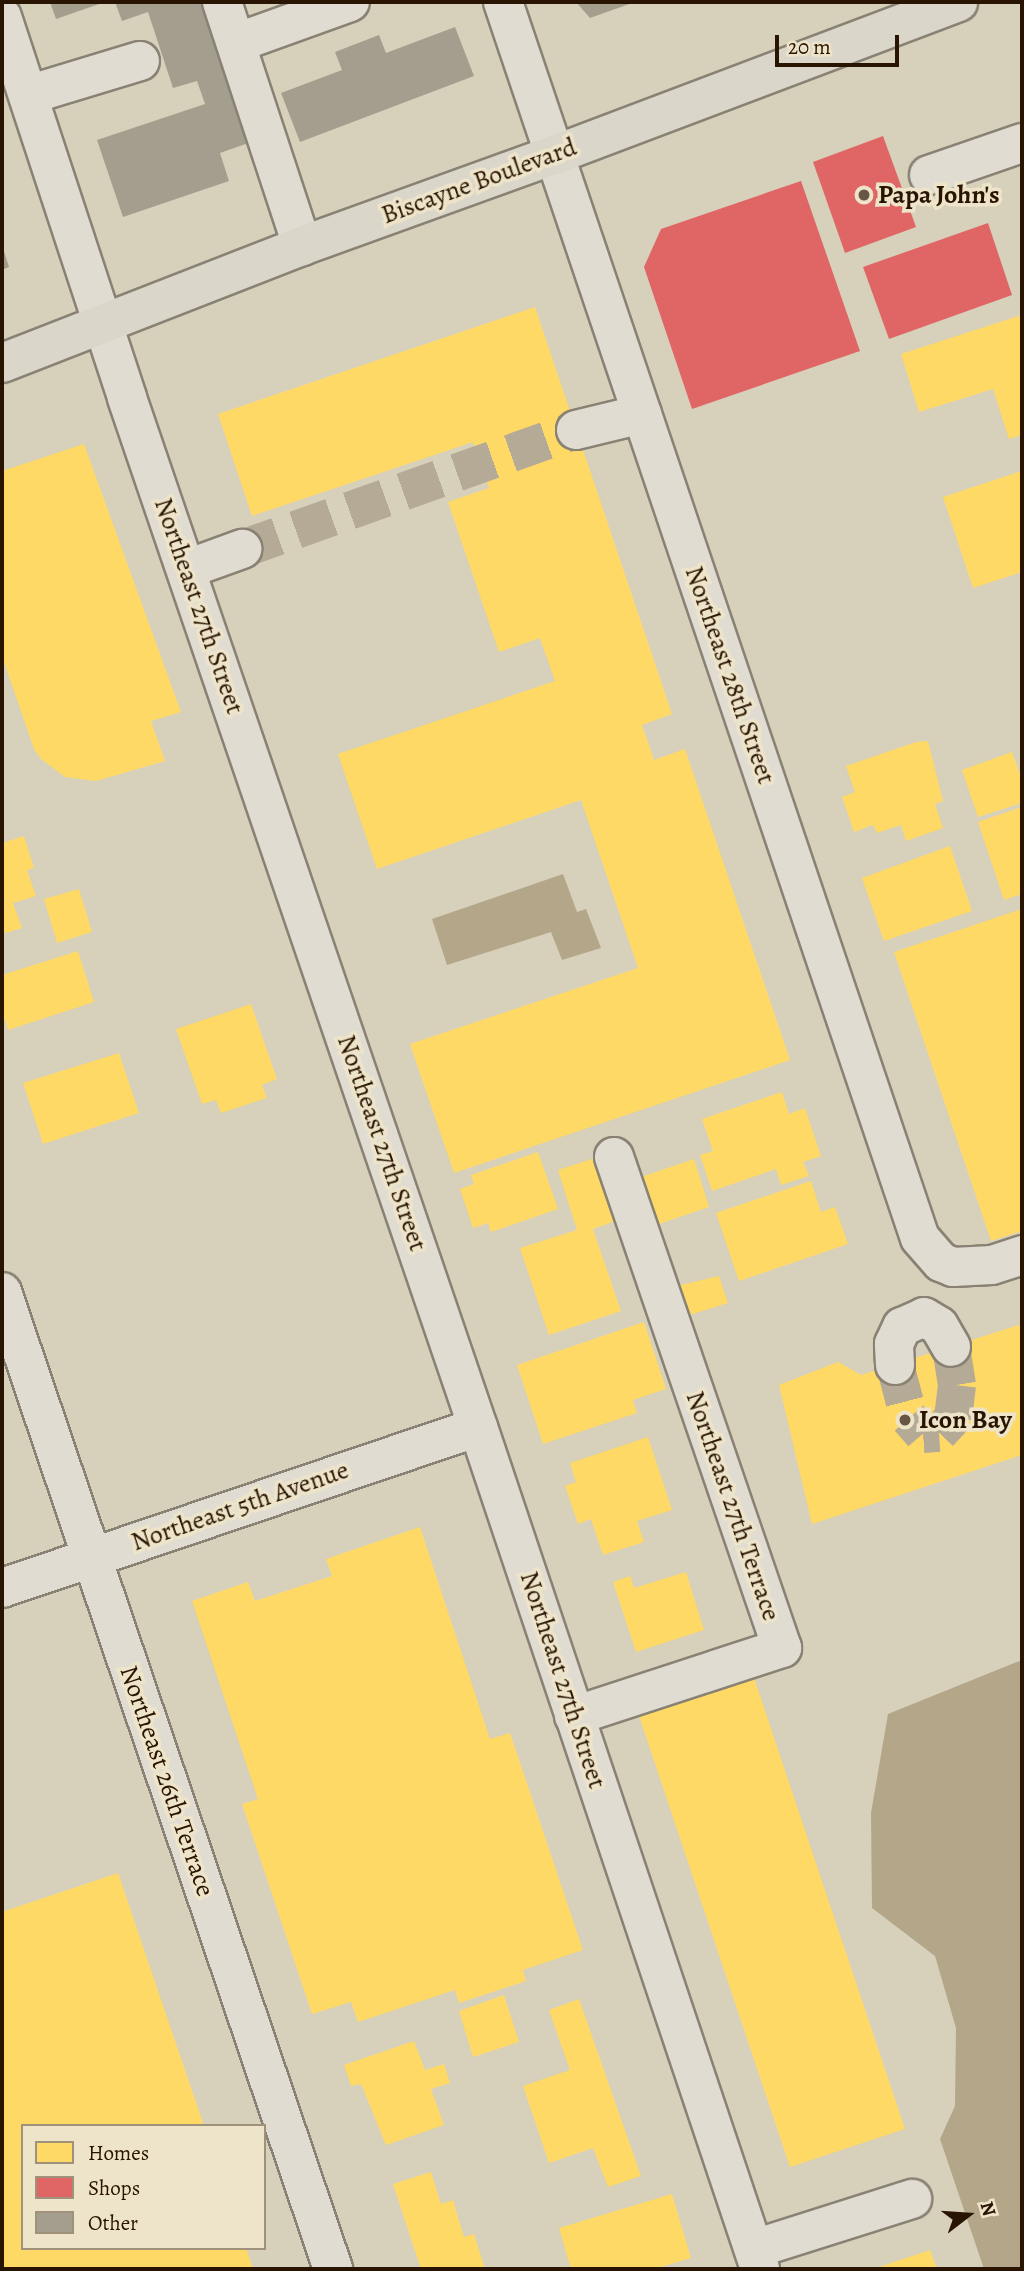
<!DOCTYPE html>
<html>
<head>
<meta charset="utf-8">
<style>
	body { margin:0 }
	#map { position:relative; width:1024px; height:2271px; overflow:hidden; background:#d7d0bb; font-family:Alegreya,serif }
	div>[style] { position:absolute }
	.water>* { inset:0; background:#b3a689 }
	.homes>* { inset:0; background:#ffd966 }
	.shops>* { inset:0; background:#e06666 }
	.building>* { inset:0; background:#a49e8e }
	.minor-tunnel>* { height:38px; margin-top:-19px; transform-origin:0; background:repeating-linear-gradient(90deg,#b4aa96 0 38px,transparent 0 57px) }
	.roads { filter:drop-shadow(2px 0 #898274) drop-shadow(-2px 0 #898274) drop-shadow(0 2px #898274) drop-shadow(0 -2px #898274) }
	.minor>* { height:38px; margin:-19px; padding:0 19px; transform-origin:19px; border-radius:19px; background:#e0dcd1 }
	.major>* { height:38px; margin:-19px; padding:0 19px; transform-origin:19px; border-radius:19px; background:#dad6ca }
	.dots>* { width:19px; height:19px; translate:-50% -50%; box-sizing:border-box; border:4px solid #ede4ca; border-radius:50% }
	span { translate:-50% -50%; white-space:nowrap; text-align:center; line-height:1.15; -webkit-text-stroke:7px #ede4ca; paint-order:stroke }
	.street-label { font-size:26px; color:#291401 }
	.poi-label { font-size:26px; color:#291401; font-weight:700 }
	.left { translate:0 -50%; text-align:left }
	.frame { position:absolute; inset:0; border:4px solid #291401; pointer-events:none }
	.legend { position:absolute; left:21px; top:2124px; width:245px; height:126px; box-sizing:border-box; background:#ede4ca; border:2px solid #9f917a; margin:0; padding:9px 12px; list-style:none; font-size:21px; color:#291401 }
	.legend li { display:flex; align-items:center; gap:14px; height:35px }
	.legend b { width:35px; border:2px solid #9f917a }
	.north { position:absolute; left:933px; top:2180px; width:70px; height:70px; -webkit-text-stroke:5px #ede4ca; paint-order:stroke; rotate:73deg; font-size:19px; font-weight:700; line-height:28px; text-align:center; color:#291401 }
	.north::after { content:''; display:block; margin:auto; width:24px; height:32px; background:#291401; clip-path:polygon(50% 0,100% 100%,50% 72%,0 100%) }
	.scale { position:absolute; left:775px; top:35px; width:124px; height:32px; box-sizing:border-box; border:4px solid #291401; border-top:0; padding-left:9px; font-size:21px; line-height:24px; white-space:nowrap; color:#291401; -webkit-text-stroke:5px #ede4ca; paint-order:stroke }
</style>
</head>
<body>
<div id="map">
	<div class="water">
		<div style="clip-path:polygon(563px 874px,577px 912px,586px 909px,601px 948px,562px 960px,551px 932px,447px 965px,432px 919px)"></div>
		<div style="clip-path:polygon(1022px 1660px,1022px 2269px,984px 2269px,940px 2139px,955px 2106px,956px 2028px,935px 1956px,872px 1908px,871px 1813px,888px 1714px)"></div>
	</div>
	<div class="homes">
		<div style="clip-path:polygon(535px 307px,672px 714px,642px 725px,654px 760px,685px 749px,790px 1060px,454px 1173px,410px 1044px,638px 968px,581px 800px,377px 869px,338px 754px,555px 681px,540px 638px,499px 652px,448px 502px,489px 488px,473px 442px,252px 516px,218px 414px)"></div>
		<div style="clip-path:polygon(1022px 315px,1022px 435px,1009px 439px,993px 389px,919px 412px,901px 354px)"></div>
		<div style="clip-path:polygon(84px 444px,181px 712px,151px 721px,165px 761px,96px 781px,65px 777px,41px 759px,34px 749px,2px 656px,2px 471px)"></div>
		<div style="clip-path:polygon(1022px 471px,1022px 572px,973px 588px,943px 497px)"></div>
		<div style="clip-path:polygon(928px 741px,943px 801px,935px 804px,943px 828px,906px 841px,901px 825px,877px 833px,873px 825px,854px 832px,842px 797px,855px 792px,846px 766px,916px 742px)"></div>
		<div style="clip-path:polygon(1012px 752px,1022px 780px,1022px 803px,978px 817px,962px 770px)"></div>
		<div style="clip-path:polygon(1022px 807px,1022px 894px,1004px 900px,978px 822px)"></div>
		<div style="clip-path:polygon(24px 836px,34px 868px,27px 870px,36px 896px,13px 903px,22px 928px,2px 934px,2px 843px)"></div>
		<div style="clip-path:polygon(950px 846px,972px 911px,884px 941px,862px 878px)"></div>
		<div style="clip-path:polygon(79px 889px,92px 932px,57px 943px,44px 899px)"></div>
		<div style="clip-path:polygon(1022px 909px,1022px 1231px,991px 1241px,894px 952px)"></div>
		<div style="clip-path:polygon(78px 951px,94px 1002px,8px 1030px,2px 1011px,2px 975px)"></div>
		<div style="clip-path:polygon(251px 1004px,277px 1079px,262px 1085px,267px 1098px,221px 1113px,216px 1100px,202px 1104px,176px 1029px)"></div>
		<div style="clip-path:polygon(119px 1053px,139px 1113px,43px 1144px,23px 1083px)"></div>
		<div style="clip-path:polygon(782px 1092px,789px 1114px,805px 1108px,821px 1156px,803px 1162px,809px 1176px,781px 1185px,776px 1169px,712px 1191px,700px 1155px,713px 1151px,702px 1119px)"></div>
		<div style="clip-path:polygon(538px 1152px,558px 1209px,491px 1232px,488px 1223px,473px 1228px,460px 1189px,474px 1184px,471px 1175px)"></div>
		<div style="clip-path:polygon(595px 1158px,615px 1221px,593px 1229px,621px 1311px,549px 1335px,520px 1248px,577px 1230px,558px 1170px)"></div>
		<div style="clip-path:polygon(694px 1159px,709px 1207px,656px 1225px,641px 1177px)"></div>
		<div style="clip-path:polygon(811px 1181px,821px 1212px,835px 1207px,848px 1244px,739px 1281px,716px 1213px)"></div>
		<div style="clip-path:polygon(719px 1276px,728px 1303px,686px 1316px,677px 1286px)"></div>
		<div style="clip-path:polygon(644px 1322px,666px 1389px,633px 1400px,637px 1413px,543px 1444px,517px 1365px)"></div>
		<div style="clip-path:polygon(1022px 1324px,1022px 1455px,812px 1524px,779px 1385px,838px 1362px,861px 1375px)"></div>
		<div style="clip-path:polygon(648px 1437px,672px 1510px,637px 1521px,644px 1542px,603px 1555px,591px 1519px,578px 1524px,565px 1486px,576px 1482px,570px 1463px)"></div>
		<div style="clip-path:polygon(420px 1527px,490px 1739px,510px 1733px,583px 1950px,523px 1970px,526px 1981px,459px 2003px,455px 1990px,358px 2022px,351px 2002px,312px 2014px,242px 1804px,258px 1799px,192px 1601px,248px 1582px,255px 1601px,332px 1576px,326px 1559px)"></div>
		<div style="clip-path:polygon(686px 1572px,704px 1630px,636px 1652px,613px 1582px,630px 1576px,634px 1588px)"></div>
		<div style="clip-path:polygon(752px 1672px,905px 2129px,790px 2167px,637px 1710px)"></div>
		<div style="clip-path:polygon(118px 1873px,204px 2126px,23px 2126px,23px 2248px,246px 2248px,253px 2269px,2px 2269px,2px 1912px)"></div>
		<div style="clip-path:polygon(504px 1995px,519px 2042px,473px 2057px,459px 2011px)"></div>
		<div style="clip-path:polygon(579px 1999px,641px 2176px,608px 2187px,593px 2148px,549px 2163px,523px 2086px,570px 2070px,549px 2010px)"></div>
		<div style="clip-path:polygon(414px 2041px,425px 2070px,444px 2064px,450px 2083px,431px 2089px,444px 2125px,386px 2145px,361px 2084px,351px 2086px,344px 2065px)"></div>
		<div style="clip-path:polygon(431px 2172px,441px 2204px,453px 2200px,464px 2237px,474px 2234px,485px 2269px,421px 2269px,393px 2184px)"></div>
		<div style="clip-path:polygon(672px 2194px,691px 2258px,654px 2269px,571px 2269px,559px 2228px)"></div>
		<div style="clip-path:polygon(930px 2250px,937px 2269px,873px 2269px)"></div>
	</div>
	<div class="shops">
		<div style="clip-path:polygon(883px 136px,916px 227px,845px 253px,813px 162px)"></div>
		<div style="clip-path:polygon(801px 181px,860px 351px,692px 409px,644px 267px,661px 229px)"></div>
		<div style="clip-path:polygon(988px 223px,1012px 295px,889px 339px,863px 267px)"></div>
	</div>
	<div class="building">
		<div style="clip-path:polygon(50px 2px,105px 2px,56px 19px)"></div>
		<div style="clip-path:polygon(115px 2px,207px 2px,254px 141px,220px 153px,229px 181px,123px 217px,97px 140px,205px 104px,197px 81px,173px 88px,148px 12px,122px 21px)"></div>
		<div style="clip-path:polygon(576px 2px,635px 2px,590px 18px)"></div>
		<div style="clip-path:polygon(455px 27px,474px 76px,300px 142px,281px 93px,342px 70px,335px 52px,379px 35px,386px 53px)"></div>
		<div style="clip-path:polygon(2px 245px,9px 267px,2px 270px)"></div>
	</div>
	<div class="minor-tunnel">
		<div style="left:242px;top:549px;width:355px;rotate:-19.6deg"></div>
		<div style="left:895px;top:1365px;width:55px;rotate:75.2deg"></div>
		<div style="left:909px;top:1418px;width:21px;rotate:49deg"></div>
		<div style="left:923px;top:1434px;width:16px;rotate:-4deg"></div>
		<div style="left:939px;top:1433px;width:21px;rotate:-47deg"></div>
		<div style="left:953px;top:1418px;width:33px;rotate:-83deg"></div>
		<div style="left:957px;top:1385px;width:38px;rotate:-99deg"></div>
	</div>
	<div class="roads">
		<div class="minor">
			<div style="left:222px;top:2px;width:257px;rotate:71.8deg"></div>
			<div style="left:503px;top:2px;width:1304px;rotate:71.36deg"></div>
			<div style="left:920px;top:1238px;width:32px;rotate:49deg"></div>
			<div style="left:941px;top:1262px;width:13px;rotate:23deg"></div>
			<div style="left:953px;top:1267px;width:39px;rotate:-3deg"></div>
			<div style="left:992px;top:1265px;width:32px;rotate:-18deg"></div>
			<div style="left:2px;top:17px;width:401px;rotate:71.8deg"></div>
			<div style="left:127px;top:398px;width:1087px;rotate:71.17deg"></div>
			<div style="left:478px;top:1427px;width:888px;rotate:71.48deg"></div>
			<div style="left:236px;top:43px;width:121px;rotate:-19.8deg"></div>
			<div style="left:28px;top:95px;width:117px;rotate:-16.9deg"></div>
			<div style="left:929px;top:175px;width:98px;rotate:-19deg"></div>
			<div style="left:576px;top:430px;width:68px;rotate:-13.6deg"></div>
			<div style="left:187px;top:569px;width:59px;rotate:-20deg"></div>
			<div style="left:2px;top:1292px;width:1032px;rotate:71.28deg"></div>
			<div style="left:895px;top:1365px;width:21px;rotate:-93deg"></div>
			<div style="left:894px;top:1344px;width:19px;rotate:-65deg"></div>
			<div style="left:902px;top:1327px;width:24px;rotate:-24deg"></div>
			<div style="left:924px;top:1317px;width:17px;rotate:31deg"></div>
			<div style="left:939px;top:1326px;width:24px;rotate:60deg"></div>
			<div style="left:2px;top:1588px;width:502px;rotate:-18.69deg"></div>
			<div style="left:574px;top:1716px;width:219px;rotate:-18.1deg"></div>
			<div style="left:782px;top:1648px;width:519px;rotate:-108.89deg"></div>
			<div style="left:754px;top:2249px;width:166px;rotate:-17.6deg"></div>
		</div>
		<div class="major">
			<div style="left:2px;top:363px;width:322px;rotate:-21.3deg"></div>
			<div style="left:302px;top:246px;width:268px;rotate:-19.9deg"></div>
			<div style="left:554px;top:155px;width:432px;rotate:-20.7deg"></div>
		</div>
	</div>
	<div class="dots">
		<div style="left:864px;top:195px;background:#665642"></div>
		<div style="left:905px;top:1420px;background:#665642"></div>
	</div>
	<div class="street-label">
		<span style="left:479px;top:181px;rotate:-20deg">Biscayne Boulevard</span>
		<span style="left:199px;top:606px;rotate:71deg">Northeast 27th Street</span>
		<span style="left:730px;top:675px;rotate:71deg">Northeast 28th Street</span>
		<span style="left:382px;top:1143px;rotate:71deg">Northeast 27th Street</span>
		<span style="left:240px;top:1506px;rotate:-19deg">Northeast 5th Avenue</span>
		<span style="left:733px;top:1506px;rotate:71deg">Northeast 27th Terrace</span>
		<span style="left:563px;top:1680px;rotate:72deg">Northeast 27th Street</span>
		<span style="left:167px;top:1781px;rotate:71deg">Northeast 26th Terrace</span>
	</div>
	<div class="poi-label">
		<span class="left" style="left:878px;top:195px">Papa John's</span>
		<span class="left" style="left:919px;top:1420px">Icon Bay</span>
	</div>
	<div class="frame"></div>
	<ul class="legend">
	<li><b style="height:19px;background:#ffd966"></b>Homes</li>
	<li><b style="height:19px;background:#e06666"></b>Shops</li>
	<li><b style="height:19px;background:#a49e8e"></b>Other</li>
	</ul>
	<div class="north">N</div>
	<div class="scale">20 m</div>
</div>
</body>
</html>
